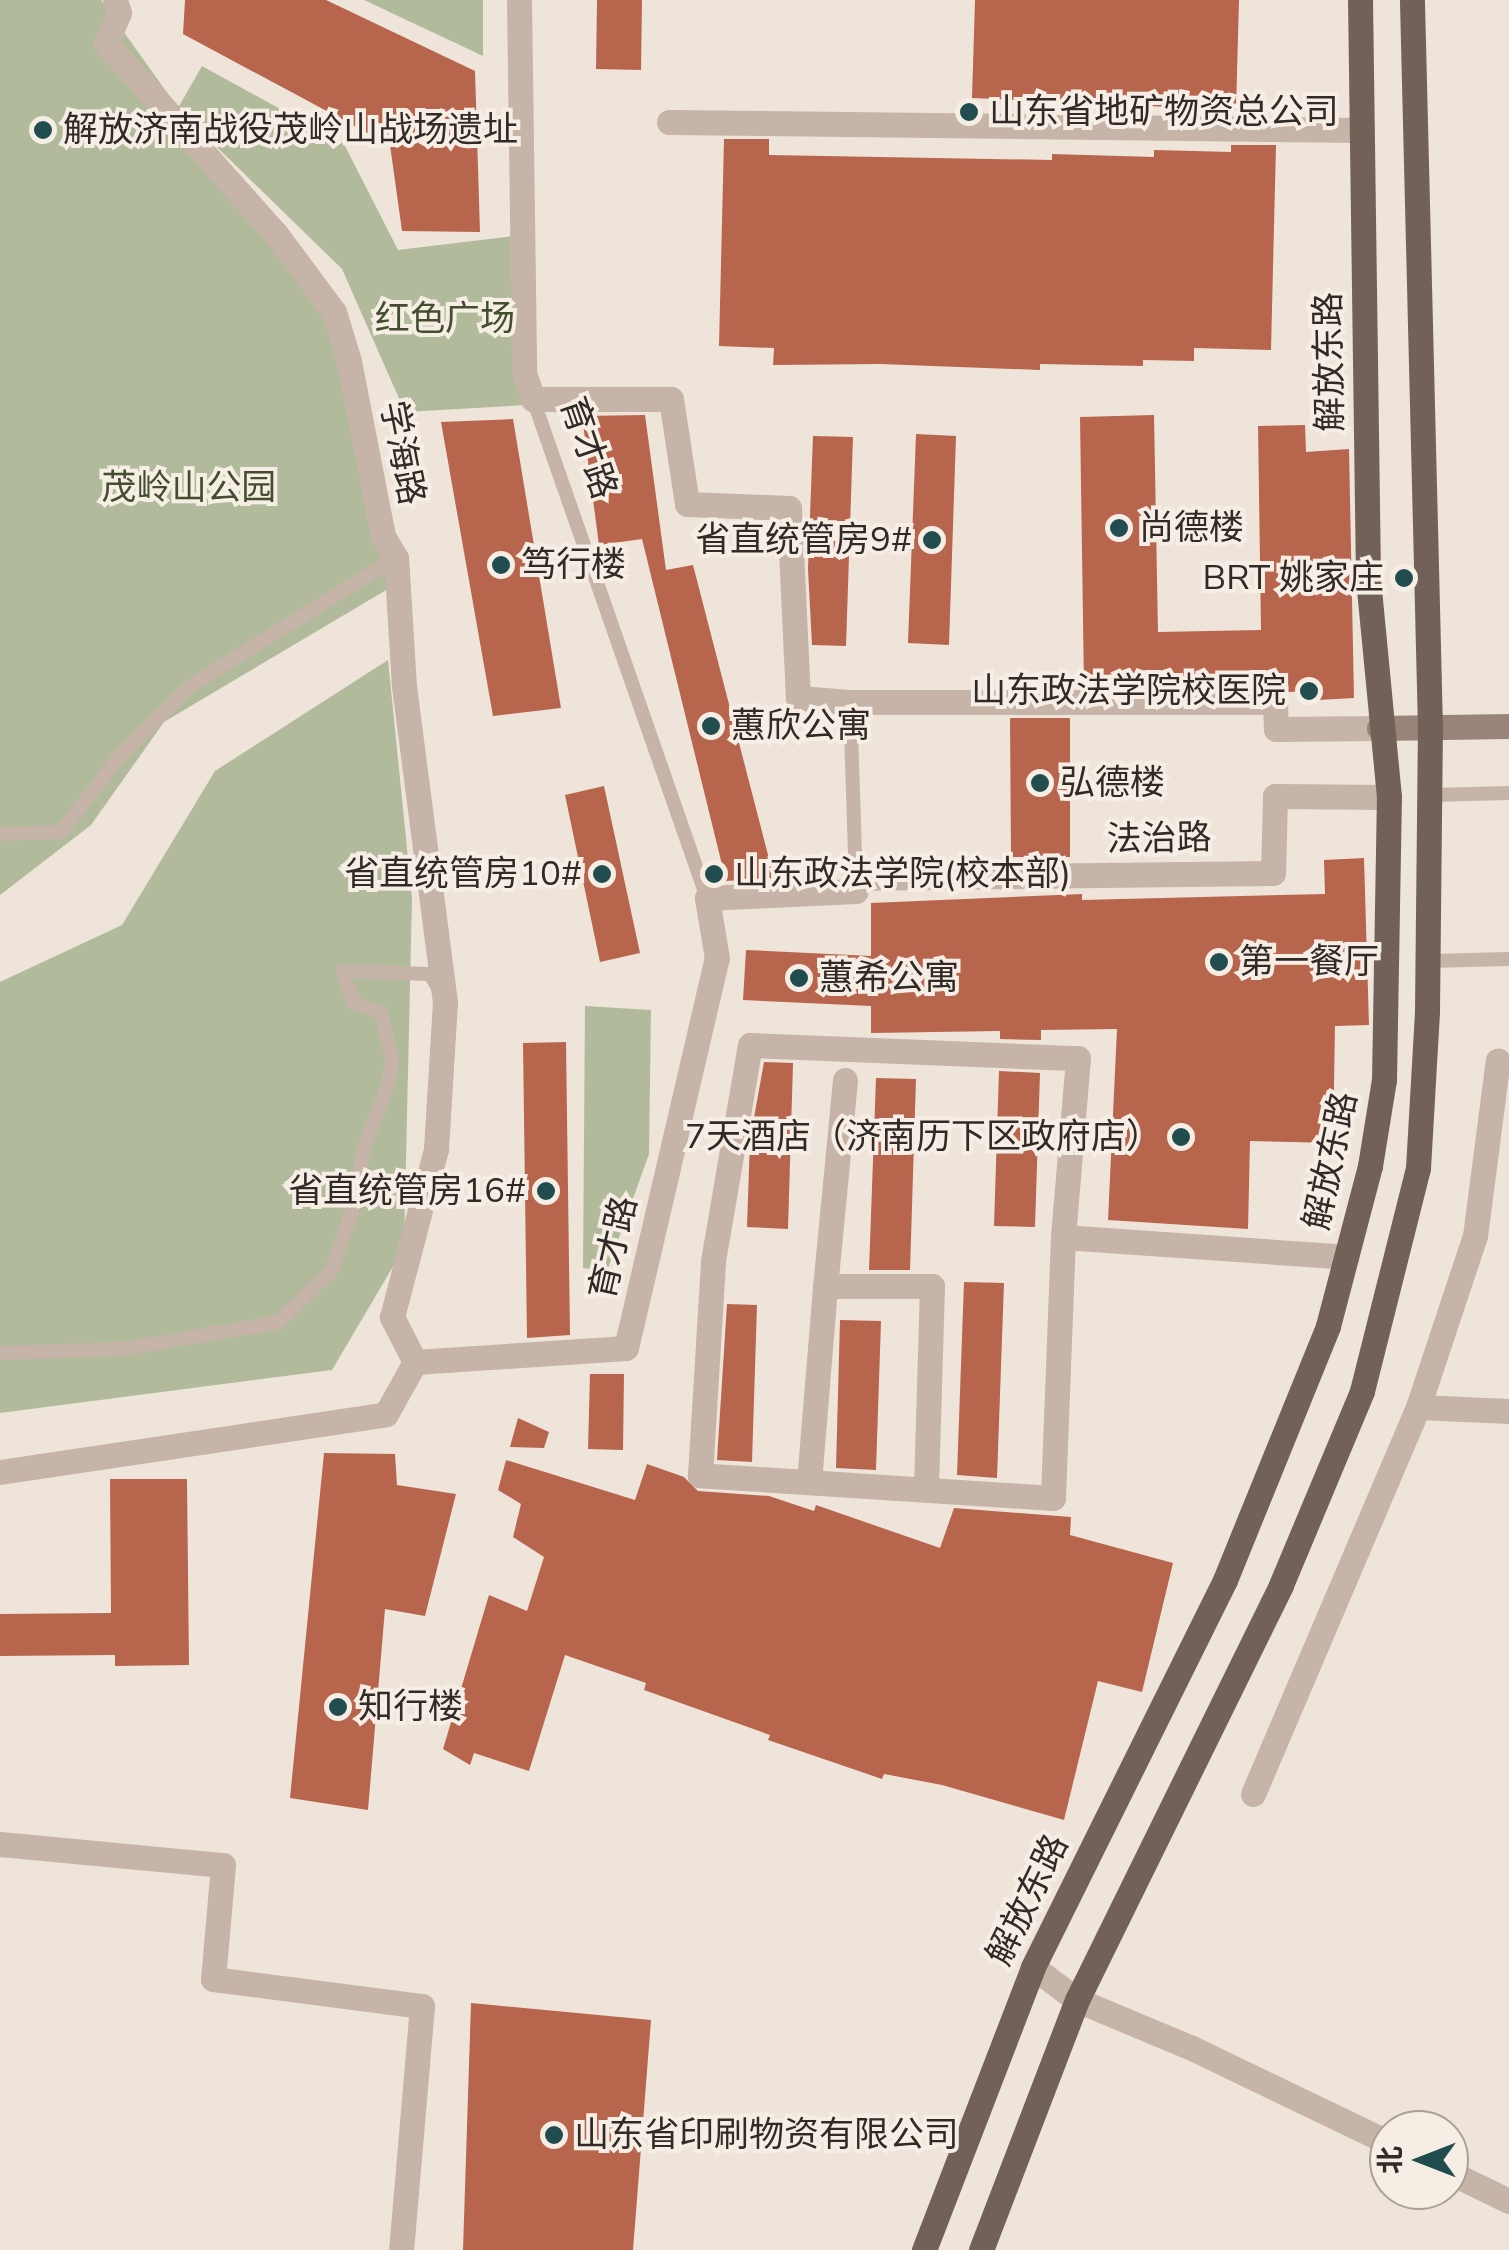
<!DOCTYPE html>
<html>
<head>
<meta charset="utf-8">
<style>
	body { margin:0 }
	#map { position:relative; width:1509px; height:2250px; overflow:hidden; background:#eee4da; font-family:"Nunito Sans","Noto Sans SC",sans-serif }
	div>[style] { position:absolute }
	.green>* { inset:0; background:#b1bb9c }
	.building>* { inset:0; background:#b8654d }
	.service>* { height:14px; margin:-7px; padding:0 7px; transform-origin:7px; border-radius:7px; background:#c5b4a7 }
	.minor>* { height:25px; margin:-12.5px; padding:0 12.5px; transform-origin:12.5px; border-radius:12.5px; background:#c5b4a7 }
	.secondary>* { height:25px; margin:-12.5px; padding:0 12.5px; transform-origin:12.5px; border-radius:12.5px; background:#988479 }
	.primary>* { height:25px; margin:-12.5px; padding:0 12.5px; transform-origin:12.5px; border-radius:12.5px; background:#726159 }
	.dots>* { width:28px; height:28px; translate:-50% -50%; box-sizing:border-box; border:5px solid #f6eee5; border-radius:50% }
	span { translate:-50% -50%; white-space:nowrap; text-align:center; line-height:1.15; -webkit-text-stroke:8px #f6eee5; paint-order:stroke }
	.poi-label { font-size:35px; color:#322a27 }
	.left { translate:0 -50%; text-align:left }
	.right { translate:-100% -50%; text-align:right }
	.park-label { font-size:35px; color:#424e2d }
	.street-label { font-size:35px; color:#322a27 }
	.north { position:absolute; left:1369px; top:2110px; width:100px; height:100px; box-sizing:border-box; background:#f6eee5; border:2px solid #a8a099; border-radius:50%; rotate:270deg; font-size:28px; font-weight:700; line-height:40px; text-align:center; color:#322a27 }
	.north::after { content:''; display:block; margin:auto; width:35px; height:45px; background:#214d4f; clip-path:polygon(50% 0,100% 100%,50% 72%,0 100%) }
</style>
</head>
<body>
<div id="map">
	<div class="green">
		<div style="clip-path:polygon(0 0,101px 0,178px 108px,202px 66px,344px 144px,398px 250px,515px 236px,525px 405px,405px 412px,342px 269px,184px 115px,351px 351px,403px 580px,164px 722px,91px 825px,0 895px)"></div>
		<div style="clip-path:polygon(364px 0,483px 0,483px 56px)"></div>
		<div style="clip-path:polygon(388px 660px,412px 898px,404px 1248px,332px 1370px,0 1413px,0 982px,122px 925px,215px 771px)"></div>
		<div style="clip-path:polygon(585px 1006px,651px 1010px,649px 1154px,607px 1271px,583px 1268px)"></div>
	</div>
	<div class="building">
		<div style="clip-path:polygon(185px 0,326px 0,475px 71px,480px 232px,402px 231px,390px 145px,183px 34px)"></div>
		<div style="clip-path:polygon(597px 0,642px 0,641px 70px,596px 69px)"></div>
		<div style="clip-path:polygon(975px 0,1239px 0,1236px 110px,972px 98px)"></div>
		<div style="clip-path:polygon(724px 139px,769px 139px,769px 155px,1052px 160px,1052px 154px,1154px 157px,1154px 150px,1231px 152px,1231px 145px,1276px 145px,1271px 350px,1194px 348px,1194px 361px,1143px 360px,1143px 366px,1040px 364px,1040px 370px,880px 364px,773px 365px,774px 348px,719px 346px)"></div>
		<div style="clip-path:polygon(645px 415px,666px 570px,693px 565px,774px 878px,726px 881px,642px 539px,599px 545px,582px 416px)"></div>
		<div style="clip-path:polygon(1154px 415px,1158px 632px,1261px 630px,1258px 426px,1305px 425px,1306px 452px,1349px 449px,1354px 698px,1318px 700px,1318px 691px,1287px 692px,1275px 686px,1084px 686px,1080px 417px)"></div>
		<div style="clip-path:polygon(513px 419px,561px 708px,493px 716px,441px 422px)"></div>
		<div style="clip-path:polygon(916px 434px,956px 436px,949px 645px,908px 643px)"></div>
		<div style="clip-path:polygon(813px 436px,853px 437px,846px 646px,812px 645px,808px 569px)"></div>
		<div style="clip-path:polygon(1010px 718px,1070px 718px,1070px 857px,1011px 857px)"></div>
		<div style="clip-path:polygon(604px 786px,640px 953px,600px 962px,565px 795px)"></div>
		<div style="clip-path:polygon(1364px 858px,1369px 1025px,1335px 1026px,1333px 1143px,1250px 1141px,1248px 1229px,1108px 1220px,1117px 1029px,1041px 1030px,1041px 1040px,1000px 1039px,1000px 1031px,871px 1033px,871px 1006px,743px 1000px,746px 950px,871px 956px,871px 903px,1082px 894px,1082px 900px,1325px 894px,1324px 860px)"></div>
		<div style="clip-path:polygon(566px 1042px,570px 1335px,527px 1338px,523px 1043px)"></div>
		<div style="clip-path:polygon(764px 1062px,793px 1063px,788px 1229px,747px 1227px,750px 1140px)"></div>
		<div style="clip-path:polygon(999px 1071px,1040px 1073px,1035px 1227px,994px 1226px)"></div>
		<div style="clip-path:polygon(876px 1078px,916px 1079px,910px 1270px,869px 1270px)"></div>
		<div style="clip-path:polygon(964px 1282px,1004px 1283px,997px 1478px,957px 1475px)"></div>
		<div style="clip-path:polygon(727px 1304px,757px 1305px,752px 1462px,717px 1460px)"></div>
		<div style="clip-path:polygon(840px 1320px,881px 1321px,876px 1470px,836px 1468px)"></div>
		<div style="clip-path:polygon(590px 1374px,624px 1374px,623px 1450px,588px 1449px)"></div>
		<div style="clip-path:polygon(518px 1418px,549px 1432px,544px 1448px,510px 1447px)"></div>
		<div style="clip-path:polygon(324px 1453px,395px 1454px,397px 1485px,456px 1494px,425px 1616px,385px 1609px,368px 1810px,290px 1798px)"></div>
		<div style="clip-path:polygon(506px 1460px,635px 1500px,647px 1464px,684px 1477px,698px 1491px,769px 1496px,814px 1511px,816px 1505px,940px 1548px,954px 1508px,1071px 1517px,1070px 1535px,1173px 1563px,1142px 1692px,1098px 1681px,1064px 1820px,942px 1785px,884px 1774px,882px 1779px,768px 1740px,770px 1735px,644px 1690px,646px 1683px,565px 1655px,529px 1771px,474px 1753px,470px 1765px,443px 1749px,489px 1595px,527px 1611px,544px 1557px,513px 1537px,521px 1504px,498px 1490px)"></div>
		<div style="clip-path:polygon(110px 1479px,187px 1479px,189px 1665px,115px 1666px,115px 1655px,0 1656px,0 1614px,111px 1613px)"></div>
		<div style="clip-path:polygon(471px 2003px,651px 2020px,633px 2250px,463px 2250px)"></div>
	</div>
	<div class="service">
		<div style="left:533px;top:399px;width:528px;rotate:70.78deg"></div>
		<div style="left:850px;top:702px;width:179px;rotate:88.1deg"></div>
		<div style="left:1430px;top:795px;width:79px;rotate:-1.5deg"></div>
		<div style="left:0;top:834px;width:61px;rotate:-1.9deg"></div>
		<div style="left:61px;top:832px;width:96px;rotate:-52.2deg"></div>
		<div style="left:120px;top:756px;width:99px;rotate:-45deg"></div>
		<div style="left:190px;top:686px;width:243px;rotate:-31.9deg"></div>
		<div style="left:1428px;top:961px;width:81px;rotate:-1.4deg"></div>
		<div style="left:0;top:1353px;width:123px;rotate:-1.9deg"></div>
		<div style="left:123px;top:1349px;width:158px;rotate:-9.8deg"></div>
		<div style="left:279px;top:1322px;width:74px;rotate:-44.5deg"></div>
		<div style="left:332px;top:1270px;width:75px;rotate:-71.3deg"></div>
		<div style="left:356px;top:1199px;width:49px;rotate:-81.9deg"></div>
		<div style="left:363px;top:1150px;width:70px;rotate:-69deg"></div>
		<div style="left:388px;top:1085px;width:25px;rotate:-81deg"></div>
		<div style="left:392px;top:1060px;width:48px;rotate:-103.2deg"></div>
		<div style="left:381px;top:1013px;width:29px;rotate:-160deg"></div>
		<div style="left:354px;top:1003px;width:34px;rotate:-109deg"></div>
		<div style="left:343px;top:971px;width:87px;rotate:2deg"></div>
		<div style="left:430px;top:974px;width:16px;rotate:60deg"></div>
	</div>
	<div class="minor">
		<div style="left:519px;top:0;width:373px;rotate:89.2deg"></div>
		<div style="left:524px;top:373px;width:28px;rotate:71deg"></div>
		<div style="left:533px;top:399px;width:138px"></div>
		<div style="left:671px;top:399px;width:106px;rotate:81.3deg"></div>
		<div style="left:687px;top:504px;width:102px;rotate:2.2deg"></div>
		<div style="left:789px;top:508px;width:190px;rotate:87.3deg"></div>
		<div style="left:798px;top:698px;width:52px;rotate:4.4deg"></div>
		<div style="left:850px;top:702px;width:425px"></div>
		<div style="left:1275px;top:702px;width:27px;rotate:88deg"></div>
		<div style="left:1276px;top:729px;width:103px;rotate:-0.6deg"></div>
		<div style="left:669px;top:122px;width:693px;rotate:0.66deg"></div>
		<div style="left:855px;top:878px;width:418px;rotate:-0.7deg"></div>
		<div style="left:1273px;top:873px;width:77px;rotate:-88.5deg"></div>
		<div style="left:1275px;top:796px;width:114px;rotate:0.5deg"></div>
		<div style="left:750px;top:1045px;width:328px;rotate:2.3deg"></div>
		<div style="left:1078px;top:1058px;width:180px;rotate:94.8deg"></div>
		<div style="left:1063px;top:1237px;width:261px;rotate:92.2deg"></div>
		<div style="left:1053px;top:1498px;width:354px;rotate:-176.3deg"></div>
		<div style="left:700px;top:1475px;width:214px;rotate:-86.5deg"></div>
		<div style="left:713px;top:1261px;width:219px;rotate:-80.3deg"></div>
		<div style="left:845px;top:1080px;width:207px;rotate:95.5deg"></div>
		<div style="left:825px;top:1286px;width:107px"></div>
		<div style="left:932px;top:1286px;width:204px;rotate:91.7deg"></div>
		<div style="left:1063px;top:1237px;width:284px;rotate:4deg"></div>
		<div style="left:415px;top:1362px;width:211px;rotate:-3.8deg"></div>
		<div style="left:626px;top:1348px;width:400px;rotate:-76.9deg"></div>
		<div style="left:717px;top:958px;width:61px;rotate:-99.5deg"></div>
		<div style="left:707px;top:898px;width:149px;rotate:-2.7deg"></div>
		<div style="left:1418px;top:1407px;width:180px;rotate:-71.6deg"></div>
		<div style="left:1475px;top:1236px;width:177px;rotate:-82.6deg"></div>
		<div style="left:0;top:1472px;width:390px;rotate:-8.5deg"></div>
		<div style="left:386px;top:1414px;width:60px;rotate:-60.9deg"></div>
		<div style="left:415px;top:1362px;width:51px;rotate:-117.1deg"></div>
		<div style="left:392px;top:1317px;width:174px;rotate:-75.3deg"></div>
		<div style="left:436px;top:1149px;width:147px;rotate:-86.5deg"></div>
		<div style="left:445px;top:1002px;width:318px;rotate:-97.4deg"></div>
		<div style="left:404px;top:687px;width:129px;rotate:-93.5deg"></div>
		<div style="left:396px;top:558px;width:26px;rotate:-121deg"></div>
		<div style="left:383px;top:536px;width:178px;rotate:-101deg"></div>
		<div style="left:349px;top:361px;width:51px;rotate:-107deg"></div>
		<div style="left:334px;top:312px;width:97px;rotate:-126.6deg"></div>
		<div style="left:276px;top:234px;width:256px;rotate:-131.7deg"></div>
		<div style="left:106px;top:43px;width:33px;rotate:-67deg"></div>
		<div style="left:119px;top:13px;width:14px;rotate:-107deg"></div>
		<div style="left:809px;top:1482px;width:197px;rotate:-85.3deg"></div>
		<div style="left:1253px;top:1794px;width:421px;rotate:-66.9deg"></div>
		<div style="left:1418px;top:1407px;width:91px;rotate:2.5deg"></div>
		<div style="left:0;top:1844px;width:224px;rotate:5.4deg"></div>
		<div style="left:223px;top:1865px;width:114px;rotate:95deg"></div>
		<div style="left:213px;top:1979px;width:211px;rotate:7.4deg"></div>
		<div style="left:422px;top:2006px;width:245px;rotate:94.9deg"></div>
		<div style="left:1033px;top:1967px;width:55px;rotate:36.9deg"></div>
		<div style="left:1077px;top:2000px;width:125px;rotate:22.7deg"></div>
		<div style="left:1192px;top:2048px;width:219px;rotate:25.7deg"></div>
		<div style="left:1449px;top:2172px;width:67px;rotate:25.8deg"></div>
	</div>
	<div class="secondary">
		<div style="left:1379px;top:728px;width:130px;rotate:-0.9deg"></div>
	</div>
	<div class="primary">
		<div style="left:924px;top:2250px;width:303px;rotate:-68.9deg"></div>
		<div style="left:1033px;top:1967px;width:432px;rotate:-63.6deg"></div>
		<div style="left:1225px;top:1580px;width:274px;rotate:-67.9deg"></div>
		<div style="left:1328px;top:1326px;width:165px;rotate:-75.3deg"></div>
		<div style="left:1370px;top:1166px;width:87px;rotate:-80.8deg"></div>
		<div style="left:1384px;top:1080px;width:283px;rotate:-89deg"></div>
		<div style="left:1389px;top:797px;width:220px;rotate:-95.5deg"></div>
		<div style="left:1368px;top:578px;width:578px;rotate:-90.79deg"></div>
		<div style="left:981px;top:2250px;width:268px;rotate:-69deg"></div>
		<div style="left:1077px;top:2000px;width:462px;rotate:-63.8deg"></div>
		<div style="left:1281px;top:1585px;width:210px;rotate:-67.3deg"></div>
		<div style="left:1362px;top:1391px;width:230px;rotate:-75.9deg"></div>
		<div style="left:1418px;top:1168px;width:158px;rotate:-86.7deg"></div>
		<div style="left:1427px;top:1010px;width:282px;rotate:-89.4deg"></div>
		<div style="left:1430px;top:728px;width:728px;rotate:-91.42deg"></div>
	</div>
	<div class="dots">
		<div style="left:969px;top:112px;background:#214d4f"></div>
		<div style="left:43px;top:130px;background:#214d4f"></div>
		<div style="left:1119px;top:528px;background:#214d4f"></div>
		<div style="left:932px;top:540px;background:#214d4f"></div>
		<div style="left:501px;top:565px;background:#214d4f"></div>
		<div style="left:1404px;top:578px;background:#214d4f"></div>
		<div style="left:1309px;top:691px;background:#214d4f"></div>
		<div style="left:711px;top:726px;background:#214d4f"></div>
		<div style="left:1040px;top:783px;background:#214d4f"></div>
		<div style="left:602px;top:874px;background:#214d4f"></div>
		<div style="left:714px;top:874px;background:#214d4f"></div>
		<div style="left:1219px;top:962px;background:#214d4f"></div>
		<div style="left:799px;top:978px;background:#214d4f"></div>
		<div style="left:1181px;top:1137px;background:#214d4f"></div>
		<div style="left:546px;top:1191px;background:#214d4f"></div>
		<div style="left:338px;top:1707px;background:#214d4f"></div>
		<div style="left:554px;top:2135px;background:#214d4f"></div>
	</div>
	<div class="poi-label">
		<span class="left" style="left:989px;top:112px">山东省地矿物资总公司</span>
		<span class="left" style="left:63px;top:130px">解放济南战役茂岭山战场遗址</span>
		<span class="left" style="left:1139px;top:528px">尚德楼</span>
		<span class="right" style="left:912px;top:540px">省直统管房9#</span>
		<span class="left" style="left:521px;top:565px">笃行楼</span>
		<span class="right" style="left:1384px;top:578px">BRT 姚家庄</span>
		<span class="right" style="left:1286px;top:691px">山东政法学院校医院</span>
		<span class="left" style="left:731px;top:726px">蕙欣公寓</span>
		<span class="left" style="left:1060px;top:783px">弘德楼</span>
		<span class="right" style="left:582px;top:874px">省直统管房10#</span>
		<span class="left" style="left:734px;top:874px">山东政法学院(校本部)</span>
		<span class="left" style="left:1239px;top:962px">第一餐厅</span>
		<span class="left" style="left:819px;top:978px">蕙希公寓</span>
		<span class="right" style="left:1161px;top:1137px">7天酒店（济南历下区政府店）</span>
		<span class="right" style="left:526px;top:1191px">省直统管房16#</span>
		<span class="left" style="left:358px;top:1707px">知行楼</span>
		<span class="left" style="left:574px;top:2135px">山东省印刷物资有限公司</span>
	</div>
	<div class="park-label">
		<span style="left:445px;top:319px">红色广场</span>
		<span style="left:189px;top:488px">茂岭山公园</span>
	</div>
	<div class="street-label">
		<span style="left:1330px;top:362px;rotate:-91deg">解放东路</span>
		<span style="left:588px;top:448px;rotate:71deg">育才路</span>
		<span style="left:402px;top:453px;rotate:79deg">学海路</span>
		<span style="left:1159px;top:839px;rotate:-1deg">法治路</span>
		<span style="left:1331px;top:1161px;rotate:-78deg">解放东路</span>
		<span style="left:614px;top:1248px;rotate:-77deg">育才路</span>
		<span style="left:1028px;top:1900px;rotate:-64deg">解放东路</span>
	</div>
	<div class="north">北</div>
</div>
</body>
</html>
